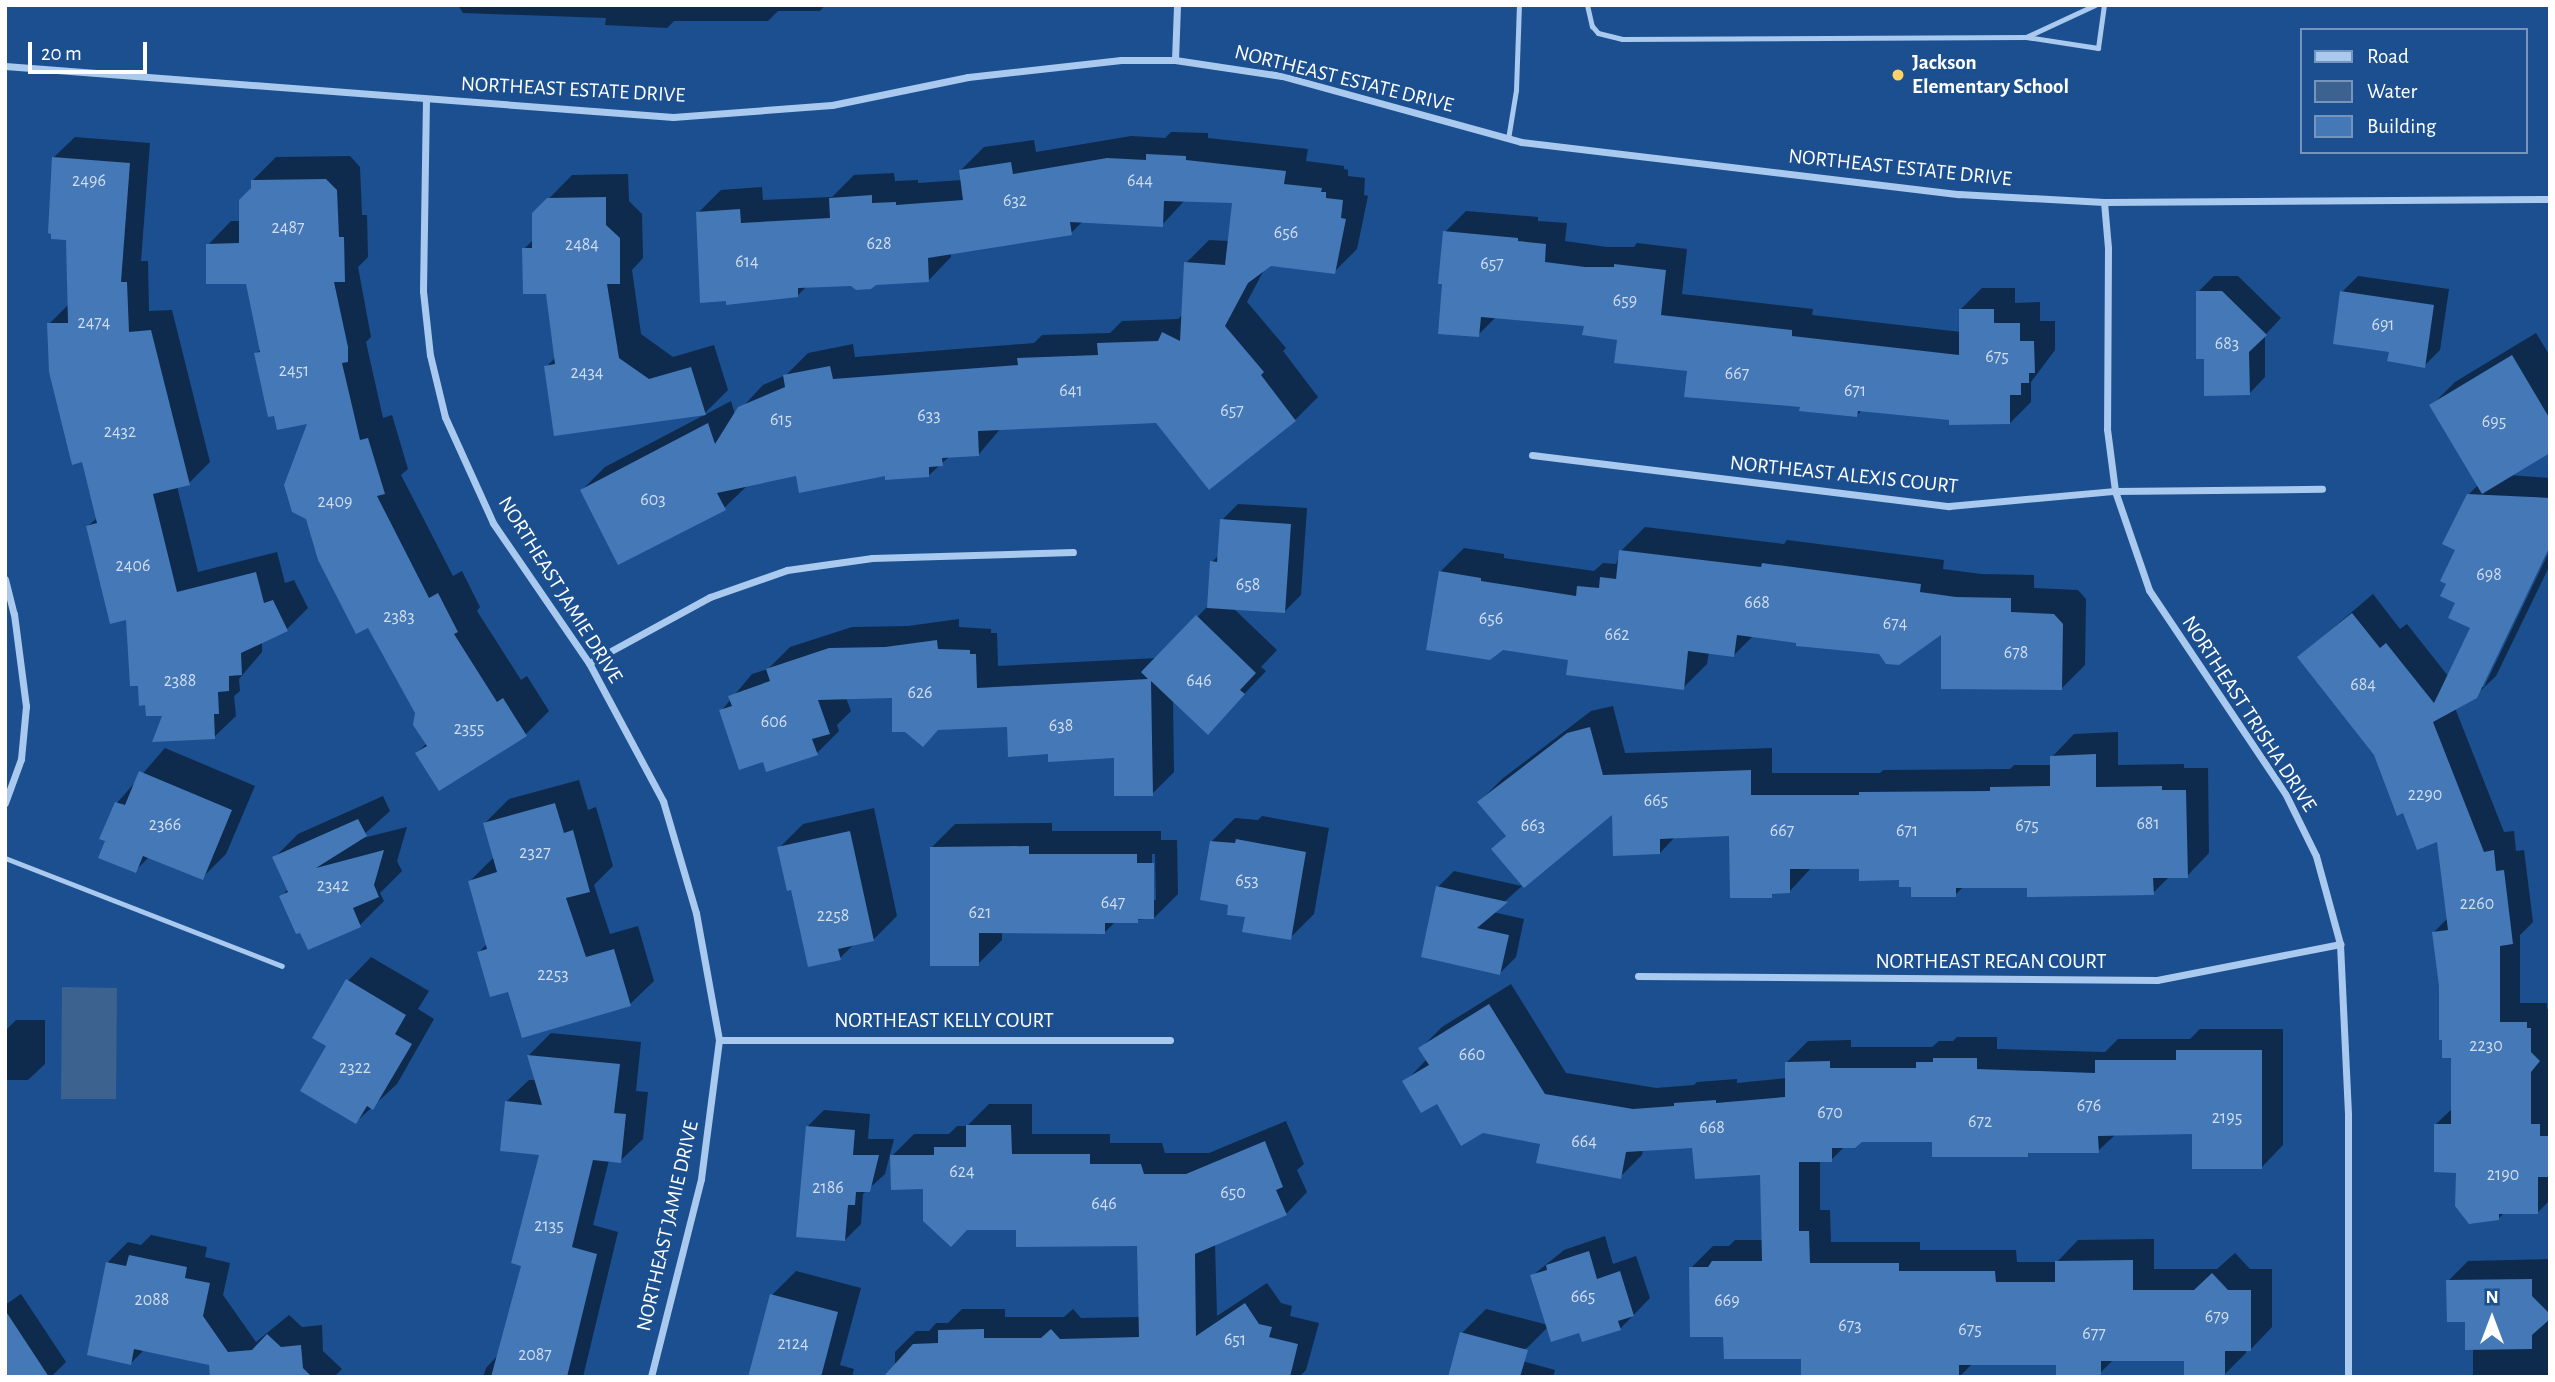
<!DOCTYPE html>
<html>
<head>
<meta charset="utf-8">
<style>
	body { margin:0 }
	#map { position:relative; width:2555px; height:1382px; overflow:hidden; background:#1b4f8f; font-family:"Alegreya Sans",sans-serif }
	div>[style] { position:absolute }
	.water>* { inset:0; background:#3c6290 }
	.shadow>* { inset:0; background:#0007 }
	.building>* { inset:0; background:#4478b7 }
	.service>* { height:5px; margin:-2.5px; padding:0 2.5px; transform-origin:2.5px; border-radius:2.5px; background:#a9c9ee }
	.minor>* { height:7px; margin:-3.5px; padding:0 3.5px; transform-origin:3.5px; border-radius:3.5px; background:#a9c9ee }
	.dots>* { width:19px; height:19px; translate:-50% -50%; box-sizing:border-box; border:4px solid #1b4f8f; border-radius:50% }
	span { translate:-50% -50%; white-space:nowrap; text-align:center; line-height:1.15; -webkit-text-stroke:7px #1b4f8f; paint-order:stroke }
	.number-label { font-size:18px; color:#d0dded }
	.number-label span { -webkit-text-stroke-width:0 }
	.poi-label { font-size:21px; color:#fff; font-weight:700 }
	.left { translate:0 -50%; text-align:left }
	.street-label { font-size:21px; color:#fff }
	.frame { position:absolute; inset:0; border:7px solid #fff; pointer-events:none }
	.legend { position:absolute; left:2300px; top:28px; width:228px; height:126px; box-sizing:border-box; background:#1b4f8f; border:2px solid #7695bc; margin:0; padding:9px 12px; list-style:none; font-size:21px; color:#fff }
	.legend li { display:flex; align-items:center; gap:14px; height:35px }
	.legend b { width:35px; border:2px solid #7695bc }
	.north { position:absolute; left:2457px; top:1284px; width:70px; height:70px; -webkit-text-stroke:5px #1b4f8f; paint-order:stroke; rotate:0deg; font-size:19px; font-weight:700; line-height:28px; text-align:center; color:#fff }
	.north::after { content:''; display:block; margin:auto; width:24px; height:32px; background:#fff; clip-path:polygon(50% 0,100% 100%,50% 72%,0 100%) }
	.scale { position:absolute; left:28px; top:42px; width:119px; height:32px; box-sizing:border-box; border:4px solid #fff; border-top:0; padding-left:9px; font-size:21px; line-height:24px; white-space:nowrap; color:#fff; -webkit-text-stroke:5px #1b4f8f; paint-order:stroke }
</style>
</head>
<body>
<div id="map">
	<div class="water">
		<div style="clip-path:polygon(62px 987px,117px 988px,116px 1099px,61px 1099px)"></div>
	</div>
	<div class="shadow">
		<div style="clip-path:polygon(370px 5px,399px 5px,397px 7px)"></div>
		<div style="clip-path:polygon(458px 5px,825px 5px,820px 11px,778px 11px,768px 21px,674px 21px,667px 28px,605px 25px,606px 18px,463px 13px)"></div>
		<div style="clip-path:polygon(1171px 132px,1208px 133px,1208px 138px,1308px 149px,1306px 161px,1344px 166px,1344px 169px,1348px 170px,1348px 176px,1365px 178px,1364px 195px,1368px 196px,1357px 249px,1334px 272px,1271px 264px,1265px 268px,1247px 302px,1286px 348px,1283px 351px,1318px 397px,1295px 420px,1209px 487px,1157px 421px,1001px 428px,979px 454px,950px 456px,928px 476px,798px 474px,748px 485px,724px 508px,582px 490px,605px 467px,731px 401px,735px 415px,763px 385px,786px 375px,808px 353px,853px 344px,855px 357px,1034px 343px,1042px 335px,1110px 333px,1122px 321px,1178px 319px,1183px 314px,1186px 263px,1209px 240px,1229px 241px,1234px 201px,1185px 200px,1162px 225px,1083px 221px,1071px 233px,951px 252px,951px 257px,928px 281px,807px 286px,797px 296px,698px 213px,721px 190px,762px 187px,763px 200px,832px 197px,854px 175px,894px 173px,895px 181px,918px 180px,918px 183px,962px 180px,961px 170px,984px 147px,1034px 140px,1036px 152px,1131px 136px,1165px 138px)"></div>
		<div style="clip-path:polygon(75px 137px,150px 143px,141px 261px,148px 261px,149px 311px,172px 310px,210px 462px,189px 483px,177px 486px,198px 572px,277px 552px,285px 583px,294px 580px,308px 608px,287px 629px,262px 642px,262px 652px,239px 679px,240px 691px,234px 696px,236px 716px,214px 737px,165px 714px,88px 526px,98px 517px,49px 324px,70px 303px,68px 239px,53px 158px)"></div>
		<div style="clip-path:polygon(350px 156px,360px 167px,362px 215px,367px 215px,368px 257px,358px 267px,371px 337px,366px 342px,383px 418px,392px 415px,408px 469px,401px 475px,453px 576px,462px 571px,480px 607px,477px 611px,521px 680px,527px 676px,549px 711px,525px 735px,417px 753px,427px 743px,417px 713px,368px 626px,310px 422px,256px 354px,261px 349px,248px 282px,208px 245px,231px 221px,241px 221px,253px 180px,276px 157px)"></div>
		<div style="clip-path:polygon(628px 174px,629px 201px,642px 214px,643px 258px,632px 270px,641px 334px,673px 357px,714px 345px,728px 390px,705px 413px,546px 367px,556px 357px,547px 292px,524px 249px,534px 239px,534px 214px,572px 175px)"></div>
		<div style="clip-path:polygon(1466px 211px,1538px 217px,1538px 221px,1567px 223px,1565px 241px,1607px 247px,1634px 247px,1637px 243px,1687px 249px,1682px 294px,1813px 309px,1812px 315px,1961px 332px,1961px 309px,1982px 288px,2015px 288px,2015px 303px,2040px 302px,2040px 321px,2055px 321px,2055px 350px,2031px 382px,2031px 402px,2010px 423px,1862px 410px,1857px 415px,1689px 370px,1585px 324px,1497px 316px,1478px 335px,1444px 282px,1445px 232px)"></div>
		<div style="clip-path:polygon(2214px 276px,2238px 276px,2281px 318px,2265px 335px,2265px 377px,2249px 394px,2206px 357px,2198px 292px)"></div>
		<div style="clip-path:polygon(2358px 276px,2449px 289px,2440px 350px,2424px 366px,2391px 351px,2342px 292px)"></div>
		<div style="clip-path:polygon(2536px 333px,2550px 356px,2550px 451px,2509px 475px,2550px 478px,2550px 542px,2480px 687px,2484px 687px,2550px 550px,2550px 565px,2496px 676px,2475px 696px,2455px 708px,2504px 832px,2514px 831px,2516px 851px,2524px 850px,2533px 922px,2520px 935px,2520px 1003px,2547px 1003px,2547px 1009px,2550px 1009px,2550px 1200px,2537px 1213px,2504px 1213px,2498px 1219px,2458px 1171px,2436px 1124px,2453px 1108px,2453px 1056px,2434px 932px,2448px 918px,2438px 840px,2404px 811px,2375px 754px,2299px 657px,2373px 594px,2400px 629px,2407px 624px,2448px 676px,2472px 627px,2458px 602px,2457px 549px,2468px 495px,2478px 485px,2431px 406px,2455px 382px)"></div>
		<div style="clip-path:polygon(1238px 504px,1307px 508px,1301px 595px,1285px 611px,1233px 608px,1277px 650px,1261px 667px,1266px 671px,1229px 710px,1173px 700px,1174px 772px,1152px 794px,1116px 756px,1049px 752px,1008px 725px,894px 697px,846px 698px,851px 711px,837px 725px,839px 731px,817px 753px,764px 760px,721px 711px,752px 674px,768px 669px,790px 647px,852px 627px,908px 626px,959px 619px,959px 627px,991px 629px,991px 633px,997px 633px,998px 666px,1157px 658px,1209px 605px,1212px 562px,1220px 554px,1222px 520px)"></div>
		<div style="clip-path:polygon(1645px 527px,1784px 544px,1787px 540px,1944px 560px,1943px 569px,1981px 574px,2034px 575px,2034px 588px,2078px 590px,2086px 599px,2085px 665px,2061px 689px,1943px 632px,1880px 652px,1753px 636px,1734px 655px,1709px 652px,1707px 664px,1683px 688px,1570px 659px,1440px 572px,1464px 548px,1504px 554px,1504px 558px,1594px 571px,1603px 563px,1616px 564px,1621px 551px)"></div>
		<div style="clip-path:polygon(1613px 706px,1625px 753px,1772px 748px,1772px 773px,1880px 773px,1883px 770px,2010px 769px,2014px 765px,2052px 765px,2052px 757px,2074px 734px,2118px 732px,2118px 765px,2184px 764px,2184px 768px,2208px 768px,2209px 853px,2187px 876px,2170px 876px,2153px 893px,2029px 886px,1964px 886px,1955px 895px,1913px 885px,1901px 878px,1861px 867px,1812px 867px,1789px 892px,1775px 892px,1771px 896px,1731px 834px,1675px 837px,1660px 853px,1613px 811px,1493px 849px,1507px 835px,1479px 802px,1502px 779px,1591px 711px)"></div>
		<div style="clip-path:polygon(165px 748px,255px 786px,226px 854px,202px 878px,149px 857px,135px 871px,117px 803px)"></div>
		<div style="clip-path:polygon(579px 780px,588px 810px,596px 807px,613px 866px,594px 885px,610px 934px,638px 926px,654px 981px,630px 1004px,510px 990px,479px 952px,487px 944px,470px 881px,494px 857px,485px 823px,509px 799px)"></div>
		<div style="clip-path:polygon(383px 796px,390px 811px,359px 839px,407px 827px,397px 861px,402px 871px,380px 893px,384px 901px,360px 925px,281px 897px,288px 889px,274px 858px,298px 834px)"></div>
		<div style="clip-path:polygon(874px 808px,897px 916px,873px 940px,854px 944px,840px 958px,779px 848px,803px 824px)"></div>
		<div style="clip-path:polygon(1262px 816px,1329px 828px,1314px 914px,1290px 938px,1247px 916px,1230px 903px,1211px 842px,1235px 818px,1258px 820px)"></div>
		<div style="clip-path:polygon(evenodd,1052px 823px,1052px 831px,1161px 831px,1161px 840px,1177px 840px,1178px 894px,1154px 918px,1115px 922px,1104px 933px,1002px 931px,1002px 940px,978px 964px,931px 848px,955px 824px,1052px 823px,1152px 854px,1155px 854px,1156px 900px,1152px 900px,1152px 854px)"></div>
		<div style="clip-path:polygon(1454px 871px,1522px 886px,1493px 912px,1524px 919px,1516px 957px,1500px 973px,1438px 887px)"></div>
		<div style="clip-path:polygon(371px 957px,429px 991px,418px 1009px,434px 1019px,397px 1084px,356px 1122px,328px 1046px,348px 981px)"></div>
		<div style="clip-path:polygon(1511px 984px,1566px 1073px,1656px 1088px,1694px 1085px,1697px 1082px,1737px 1079px,1737px 1083px,1787px 1078px,1787px 1062px,1808px 1041px,1851px 1040px,1851px 1047px,1932px 1047px,1939px 1041px,1953px 1041px,1957px 1037px,1997px 1037px,1997px 1049px,2105px 1052px,2118px 1039px,2190px 1039px,2200px 1029px,2283px 1029px,2283px 1145px,2262px 1167px,2194px 1132px,2116px 1134px,2098px 1151px,2031px 1151px,2027px 1155px,1934px 1140px,1861px 1140px,1845px 1146px,1831px 1160px,1820px 1160px,1820px 1210px,1830px 1210px,1831px 1242px,1920px 1242px,1920px 1250px,2016px 1250px,2017px 1262px,2057px 1262px,2078px 1240px,2154px 1239px,2154px 1269px,2217px 1269px,2235px 1253px,2250px 1269px,2272px 1269px,2272px 1327px,2251px 1349px,2246px 1349px,2246px 1353px,2224px 1375px,2186px 1359px,2114px 1359px,2100px 1373px,2058px 1363px,1973px 1363px,1959px 1377px,1925px 1377px,1802px 1357px,1725px 1335px,1691px 1268px,1713px 1246px,1729px 1246px,1735px 1240px,1764px 1240px,1762px 1173px,1694px 1146px,1643px 1149px,1642px 1155px,1620px 1177px,1437px 1101px,1405px 1082px,1427px 1059px,1420px 1049px,1442px 1027px)"></div>
		<div style="clip-path:polygon(16px 1020px,45px 1020px,45px 1064px,28px 1080px,5px 1080px,5px 1031px)"></div>
		<div style="clip-path:polygon(551px 1033px,641px 1042px,636px 1091px,648px 1092px,643px 1139px,620px 1161px,609px 1160px,593px 1225px,618px 1232px,583px 1377px,483px 1377px,486px 1368px,498px 1355px,523px 1264px,542px 1153px,506px 1102px,529px 1080px,537px 1080px,529px 1055px)"></div>
		<div style="clip-path:polygon(989px 1104px,1032px 1104px,1032px 1134px,1110px 1134px,1110px 1143px,1162px 1143px,1165px 1153px,1209px 1153px,1286px 1121px,1304px 1164px,1297px 1170px,1307px 1192px,1286px 1214px,1215px 1243px,1217px 1316px,1267px 1283px,1281px 1303px,1292px 1306px,1290px 1316px,1319px 1323px,1306px 1370px,1299px 1377px,895px 1377px,895px 1352px,916px 1331px,929px 1331px,936px 1323px,948px 1323px,962px 1309px,1005px 1309px,1005px 1317px,1064px 1317px,1073px 1309px,1081px 1318px,1141px 1317px,1139px 1245px,1018px 1228px,925px 1187px,892px 1156px,914px 1134px,949px 1134px,957px 1126px,967px 1126px)"></div>
		<div style="clip-path:polygon(824px 1110px,870px 1114px,868px 1139px,894px 1139px,885px 1174px,863px 1194px,861px 1224px,845px 1240px,808px 1126px)"></div>
		<div style="clip-path:polygon(151px 1235px,207px 1247px,205px 1257px,230px 1263px,223px 1295px,256px 1342px,289px 1315px,302px 1327px,322px 1325px,323px 1351px,342px 1369px,334px 1377px,210px 1377px,221px 1366px,152px 1342px,131px 1363px,107px 1263px,128px 1242px,141px 1245px)"></div>
		<div style="clip-path:polygon(1605px 1236px,1613px 1264px,1636px 1256px,1650px 1298px,1620px 1329px,1580px 1331px,1548px 1327px,1527px 1348px,1504px 1356px,1555px 1370px,1553px 1377px,1455px 1377px,1462px 1333px,1486px 1309px,1548px 1325px,1532px 1276px,1564px 1250px)"></div>
		<div style="clip-path:polygon(2550px 1259px,2550px 1377px,2473px 1377px,2473px 1347px,2466px 1320px,2448px 1281px,2468px 1261px)"></div>
		<div style="clip-path:polygon(796px 1271px,861px 1288px,840px 1365px,854px 1369px,852px 1377px,750px 1377px,772px 1295px)"></div>
		<div style="clip-path:polygon(21px 1294px,66px 1362px,51px 1377px,5px 1377px,5px 1305px)"></div>
	</div>
	<div class="building">
		<div style="clip-path:polygon(1146px 154px,1186px 156px,1186px 160px,1286px 171px,1284px 184px,1322px 188px,1321px 192px,1326px 192px,1326px 198px,1343px 200px,1341px 218px,1346px 219px,1335px 274px,1271px 266px,1248px 283px,1225px 326px,1264px 372px,1261px 375px,1296px 421px,1209px 490px,1156px 423px,978px 431px,979px 456px,942px 458px,943px 466px,929px 467px,929px 477px,885px 480px,885px 476px,799px 493px,796px 476px,717px 493px,726px 510px,618px 565px,580px 490px,708px 423px,715px 444px,738px 407px,785px 387px,783px 375px,830px 366px,833px 379px,1018px 365px,1017px 358px,1098px 355px,1097px 343px,1158px 341px,1162px 332px,1180px 341px,1184px 262px,1225px 265px,1232px 203px,1164px 201px,1163px 227px,1070px 222px,1072px 235px,928px 258px,929px 282px,876px 285px,871px 289px,856px 290px,851px 286px,798px 288px,798px 297px,726px 305px,726px 301px,700px 303px,696px 212px,740px 209px,741px 223px,830px 218px,829px 198px,872px 195px,872px 203px,896px 202px,896px 205px,963px 200px,959px 170px,1011px 162px,1013px 174px,1107px 158px,1146px 160px)"></div>
		<div style="clip-path:polygon(52px 157px,130px 163px,121px 282px,127px 282px,129px 332px,151px 330px,190px 485px,153px 494px,177px 592px,256px 572px,264px 603px,273px 600px,288px 631px,241px 653px,242px 675px,229px 676px,229px 691px,218px 692px,219px 714px,214px 714px,215px 739px,152px 742px,162px 716px,146px 716px,145px 705px,139px 706px,138px 686px,130px 686px,126px 620px,110px 624px,86px 526px,97px 523px,82px 462px,72px 465px,49px 372px,47px 323px,68px 323px,66px 240px,51px 239px,51px 234px,48px 233px)"></div>
		<div style="clip-path:polygon(326px 179px,337px 190px,339px 237px,344px 237px,345px 282px,334px 282px,348px 347px,348px 362px,342px 363px,360px 440px,368px 438px,385px 494px,377px 496px,429px 598px,438px 593px,458px 632px,454px 634px,497px 702px,503px 698px,527px 736px,439px 791px,415px 753px,427px 746px,413px 725px,415px 713px,368px 628px,356px 634px,318px 560px,306px 519px,292px 512px,284px 485px,307px 424px,277px 430px,274px 416px,268px 417px,254px 353px,260px 352px,246px 284px,206px 284px,206px 244px,239px 243px,239px 200px,251px 188px,251px 180px)"></div>
		<div style="clip-path:polygon(606px 197px,606px 225px,620px 238px,620px 284px,607px 284px,619px 358px,649px 379px,691px 367px,706px 415px,554px 436px,544px 366px,555px 364px,546px 294px,523px 294px,522px 248px,532px 248px,532px 213px,547px 198px)"></div>
		<div style="clip-path:polygon(1443px 231px,1518px 238px,1518px 241px,1546px 244px,1545px 262px,1585px 267px,1614px 267px,1614px 264px,1666px 270px,1661px 315px,1792px 330px,1792px 336px,1959px 355px,1959px 309px,1994px 309px,1994px 323px,2020px 323px,2020px 341px,2034px 341px,2035px 373px,2029px 373px,2029px 383px,2021px 383px,2021px 395px,2010px 395px,2010px 424px,1949px 425px,1949px 420px,1858px 411px,1857px 417px,1799px 411px,1800px 407px,1684px 397px,1687px 371px,1614px 363px,1617px 340px,1582px 335px,1584px 326px,1481px 317px,1479px 337px,1438px 334px,1442px 284px,1438px 284px)"></div>
		<div style="clip-path:polygon(2196px 291px,2222px 291px,2267px 335px,2249px 352px,2250px 395px,2204px 396px,2204px 359px,2196px 359px)"></div>
		<div style="clip-path:polygon(2340px 291px,2434px 305px,2425px 368px,2387px 361px,2389px 352px,2333px 344px)"></div>
		<div style="clip-path:polygon(2512px 355px,2550px 419px,2550px 453px,2482px 494px,2429px 405px)"></div>
		<div style="clip-path:polygon(2467px 494px,2550px 498px,2550px 546px,2477px 698px,2433px 722px,2484px 852px,2494px 850px,2496px 871px,2504px 870px,2513px 944px,2500px 946px,2500px 1022px,2527px 1022px,2527px 1028px,2531px 1028px,2531px 1052px,2540px 1061px,2531px 1072px,2531px 1124px,2540px 1124px,2540px 1136px,2550px 1136px,2550px 1177px,2538px 1177px,2538px 1214px,2499px 1214px,2499px 1220px,2469px 1224px,2455px 1206px,2456px 1173px,2434px 1172px,2434px 1124px,2451px 1124px,2451px 1058px,2442px 1058px,2442px 1040px,2439px 1040px,2439px 986px,2432px 932px,2448px 930px,2437px 842px,2417px 850px,2403px 813px,2397px 816px,2374px 755px,2297px 657px,2352px 613px,2380px 648px,2386px 643px,2434px 703px,2470px 628px,2448px 618px,2455px 603px,2440px 596px,2446px 584px,2440px 581px,2455px 550px,2442px 544px)"></div>
		<div style="clip-path:polygon(1220px 519px,1291px 524px,1285px 613px,1207px 608px,1210px 561px,1217px 562px)"></div>
		<div style="clip-path:polygon(1619px 550px,1761px 567px,1762px 563px,1921px 584px,1920px 592px,1956px 597px,2011px 598px,2011px 612px,2054px 614px,2063px 624px,2062px 690px,1941px 689px,1941px 635px,1899px 665px,1886px 664px,1879px 654px,1796px 646px,1796px 643px,1737px 635px,1734px 657px,1688px 651px,1684px 690px,1566px 675px,1568px 660px,1503px 650px,1490px 660px,1426px 650px,1439px 571px,1481px 578px,1481px 581px,1576px 596px,1577px 586px,1599px 588px,1600px 577px,1616px 579px)"></div>
		<div style="clip-path:polygon(1196px 615px,1256px 673px,1240px 690px,1245px 694px,1208px 735px,1151px 681px,1153px 796px,1114px 796px,1114px 758px,1048px 762px,1048px 754px,1008px 757px,1007px 727px,938px 730px,923px 747px,905px 732px,892px 732px,892px 698px,818px 700px,830px 734px,812px 739px,818px 755px,766px 772px,763px 762px,739px 770px,719px 710px,732px 706px,728px 696px,770px 681px,766px 669px,829px 648px,885px 647px,937px 640px,938px 649px,970px 650px,970px 654px,976px 654px,977px 688px,1148px 679px,1141px 672px)"></div>
		<div style="clip-path:polygon(1590px 727px,1603px 775px,1751px 770px,1751px 795px,1859px 795px,1859px 792px,1990px 791px,1990px 787px,2050px 786px,2050px 756px,2096px 754px,2096px 787px,2162px 786px,2162px 790px,2186px 790px,2188px 878px,2153px 878px,2154px 895px,2027px 897px,2027px 888px,1956px 888px,1956px 897px,1911px 897px,1911px 887px,1899px 887px,1899px 880px,1859px 881px,1859px 869px,1790px 869px,1790px 893px,1772px 894px,1772px 898px,1730px 898px,1729px 836px,1660px 839px,1660px 854px,1613px 856px,1612px 815px,1524px 888px,1491px 849px,1506px 836px,1477px 802px,1567px 733px)"></div>
		<div style="clip-path:polygon(139px 771px,232px 810px,203px 880px,143px 856px,136px 873px,98px 858px,105px 841px,99px 839px,115px 802px,125px 805px)"></div>
		<div style="clip-path:polygon(555px 803px,564px 833px,573px 830px,590px 892px,566px 898px,586px 957px,614px 949px,631px 1006px,522px 1038px,508px 992px,490px 997px,477px 952px,487px 949px,468px 881px,497px 872px,483px 823px)"></div>
		<div style="clip-path:polygon(358px 819px,367px 836px,316px 868px,384px 850px,374px 885px,379px 897px,353px 908px,361px 927px,308px 950px,300px 933px,296px 934px,279px 896px,288px 892px,272px 857px)"></div>
		<div style="clip-path:polygon(850px 831px,874px 941px,838px 949px,841px 960px,808px 967px,791px 890px,787px 891px,777px 847px)"></div>
		<div style="clip-path:polygon(1236px 839px,1306px 852px,1291px 940px,1242px 932px,1245px 917px,1227px 915px,1228px 905px,1200px 900px,1210px 841px,1235px 843px)"></div>
		<div style="clip-path:polygon(1029px 846px,1029px 854px,1137px 854px,1137px 863px,1154px 863px,1154px 919px,1138px 919px,1138px 923px,1105px 923px,1105px 934px,979px 933px,979px 966px,930px 966px,930px 847px)"></div>
		<div style="clip-path:polygon(1436px 886px,1508px 902px,1477px 928px,1509px 935px,1500px 975px,1421px 957px)"></div>
		<div style="clip-path:polygon(346px 979px,406px 1015px,395px 1034px,412px 1044px,373px 1110px,367px 1106px,356px 1124px,300px 1091px,326px 1046px,312px 1038px)"></div>
		<div style="clip-path:polygon(1489px 1004px,1545px 1094px,1633px 1109px,1674px 1106px,1674px 1103px,1716px 1100px,1716px 1103px,1785px 1097px,1785px 1062px,1830px 1061px,1830px 1068px,1916px 1068px,1916px 1062px,1933px 1062px,1933px 1058px,1977px 1058px,1977px 1069px,2095px 1073px,2095px 1060px,2176px 1060px,2176px 1050px,2262px 1050px,2262px 1169px,2192px 1169px,2192px 1134px,2098px 1136px,2099px 1153px,2028px 1153px,2028px 1157px,1932px 1157px,1932px 1142px,1862px 1142px,1855px 1148px,1832px 1148px,1832px 1162px,1799px 1162px,1799px 1231px,1809px 1231px,1810px 1263px,1899px 1263px,1899px 1271px,1995px 1271px,1996px 1282px,2055px 1282px,2055px 1261px,2133px 1260px,2133px 1290px,2194px 1290px,2212px 1273px,2228px 1290px,2251px 1290px,2251px 1351px,2225px 1351px,2225px 1376px,2184px 1376px,2184px 1361px,2101px 1361px,2101px 1375px,2056px 1376px,2056px 1365px,1959px 1365px,1959px 1377px,1801px 1376px,1801px 1359px,1724px 1359px,1723px 1337px,1690px 1337px,1689px 1267px,1708px 1267px,1712px 1261px,1762px 1261px,1760px 1175px,1695px 1179px,1692px 1148px,1626px 1152px,1621px 1179px,1536px 1163px,1540px 1144px,1483px 1133px,1461px 1146px,1437px 1104px,1421px 1113px,1402px 1081px,1429px 1065px,1418px 1048px)"></div>
		<div style="clip-path:polygon(527px 1055px,620px 1064px,614px 1113px,626px 1114px,621px 1163px,593px 1160px,572px 1247px,597px 1254px,567px 1377px,491px 1377px,521px 1266px,511px 1263px,539px 1155px,500px 1151px,505px 1101px,542px 1105px)"></div>
		<div style="clip-path:polygon(966px 1125px,1011px 1125px,1012px 1154px,1090px 1154px,1090px 1164px,1141px 1164px,1144px 1174px,1186px 1174px,1265px 1141px,1283px 1187px,1276px 1190px,1287px 1215px,1195px 1254px,1196px 1336px,1245px 1303px,1259px 1324px,1272px 1327px,1269px 1337px,1298px 1344px,1290px 1377px,883px 1377px,913px 1344px,938px 1343px,938px 1330px,984px 1329px,984px 1338px,1041px 1338px,1051px 1329px,1060px 1339px,1139px 1337px,1137px 1246px,1016px 1247px,1016px 1230px,967px 1230px,951px 1247px,923px 1221px,923px 1189px,891px 1190px,890px 1155px,934px 1155px,934px 1147px,966px 1147px)"></div>
		<div style="clip-path:polygon(806px 1126px,855px 1130px,853px 1155px,879px 1155px,870px 1192px,856px 1192px,855px 1205px,848px 1205px,845px 1241px,796px 1237px)"></div>
		<div style="clip-path:polygon(1589px 1251px,1597px 1279px,1620px 1271px,1634px 1316px,1618px 1321px,1621px 1330px,1582px 1342px,1579px 1333px,1551px 1342px,1530px 1275px,1547px 1270px,1546px 1265px)"></div>
		<div style="clip-path:polygon(129px 1255px,187px 1267px,185px 1278px,210px 1283px,203px 1316px,228px 1352px,252px 1350px,267px 1334px,281px 1347px,301px 1345px,303px 1368px,312px 1377px,210px 1377px,209px 1365px,134px 1349px,131px 1365px,87px 1355px,106px 1262px,126px 1266px)"></div>
		<div style="clip-path:polygon(2532px 1279px,2532px 1296px,2550px 1314px,2550px 1319px,2532px 1335px,2532px 1349px,2465px 1350px,2465px 1322px,2447px 1322px,2446px 1280px)"></div>
		<div style="clip-path:polygon(770px 1294px,838px 1312px,821px 1377px,748px 1377px)"></div>
		<div style="clip-path:polygon(5px 1310px,49px 1377px,5px 1377px)"></div>
		<div style="clip-path:polygon(1460px 1332px,1528px 1350px,1520px 1377px,1448px 1377px)"></div>
	</div>
	<div class="service">
		<div style="left:1587px;top:5px;width:22px;rotate:77deg"></div>
		<div style="left:1592px;top:26px;width:9px;rotate:49deg"></div>
		<div style="left:1598px;top:33px;width:25px;rotate:14deg"></div>
		<div style="left:1622px;top:39px;width:404px;rotate:-0.3deg"></div>
		<div style="left:2026px;top:37px;width:73px;rotate:8.7deg"></div>
		<div style="left:2098px;top:48px;width:43px;rotate:-82.1deg"></div>
		<div style="left:2026px;top:37px;width:76px;rotate:-24.9deg"></div>
		<div style="left:1508px;top:139px;width:50px;rotate:-80.7deg"></div>
		<div style="left:1516px;top:90px;width:85px;rotate:-88deg"></div>
		<div style="left:5px;top:858px;width:297px;rotate:21.3deg"></div>
	</div>
	<div class="minor">
		<div style="left:1175px;top:60px;width:55px;rotate:-87.9deg"></div>
		<div style="left:5px;top:66px;width:670px;rotate:4.37deg"></div>
		<div style="left:673px;top:117px;width:159px;rotate:-4.3deg"></div>
		<div style="left:832px;top:105px;width:139px;rotate:-11.6deg"></div>
		<div style="left:968px;top:77px;width:154px;rotate:-6.3deg"></div>
		<div style="left:1121px;top:60px;width:54px"></div>
		<div style="left:1175px;top:60px;width:108px;rotate:8.5deg"></div>
		<div style="left:1282px;top:76px;width:248px;rotate:15.4deg"></div>
		<div style="left:1521px;top:142px;width:441px;rotate:6.8deg"></div>
		<div style="left:1959px;top:194px;width:145px;rotate:3.2deg"></div>
		<div style="left:2104px;top:202px;width:446px;rotate:-0.4deg"></div>
		<div style="left:426px;top:99px;width:192px;rotate:90.9deg"></div>
		<div style="left:423px;top:291px;width:64px;rotate:83.8deg"></div>
		<div style="left:430px;top:355px;width:64px;rotate:76.4deg"></div>
		<div style="left:445px;top:417px;width:116px;rotate:65.6deg"></div>
		<div style="left:493px;top:523px;width:170px;rotate:55.6deg"></div>
		<div style="left:589px;top:663px;width:157px;rotate:61.8deg"></div>
		<div style="left:663px;top:801px;width:117px;rotate:73.6deg"></div>
		<div style="left:696px;top:913px;width:129px;rotate:79.7deg"></div>
		<div style="left:719px;top:1040px;width:140px;rotate:97.4deg"></div>
		<div style="left:701px;top:1179px;width:204px;rotate:104.2deg"></div>
		<div style="left:2104px;top:202px;width:46px;rotate:85deg"></div>
		<div style="left:2108px;top:248px;width:181px;rotate:90.3deg"></div>
		<div style="left:2107px;top:429px;width:63px;rotate:82.6deg"></div>
		<div style="left:2115px;top:491px;width:105px;rotate:71deg"></div>
		<div style="left:2149px;top:590px;width:244px;rotate:56.2deg"></div>
		<div style="left:2285px;top:793px;width:70px;rotate:63.8deg"></div>
		<div style="left:2316px;top:856px;width:91px;rotate:74.7deg"></div>
		<div style="left:2340px;top:944px;width:171px;rotate:87.3deg"></div>
		<div style="left:2348px;top:1115px;width:262px;rotate:90deg"></div>
		<div style="left:1532px;top:455px;width:420px;rotate:7deg"></div>
		<div style="left:1949px;top:506px;width:167px;rotate:-5.2deg"></div>
		<div style="left:2115px;top:491px;width:207px;rotate:-0.6deg"></div>
		<div style="left:5px;top:579px;width:36px;rotate:76deg"></div>
		<div style="left:14px;top:614px;width:93px;rotate:82.6deg"></div>
		<div style="left:26px;top:706px;width:53px;rotate:95.4deg"></div>
		<div style="left:21px;top:759px;width:47px;rotate:110deg"></div>
		<div style="left:589px;top:663px;width:138px;rotate:-28.6deg"></div>
		<div style="left:710px;top:597px;width:82px;rotate:-19.3deg"></div>
		<div style="left:787px;top:570px;width:86px;rotate:-8deg"></div>
		<div style="left:872px;top:558px;width:201px;rotate:-1.7deg"></div>
		<div style="left:1638px;top:976px;width:519px;rotate:0.44deg"></div>
		<div style="left:2157px;top:980px;width:187px;rotate:-11.1deg"></div>
		<div style="left:719px;top:1040px;width:451px"></div>
	</div>
	<div class="dots">
		<div style="left:1898px;top:75px;background:#ffd166"></div>
	</div>
	<div class="number-label">
		<span style="left:89px;top:181px">2496</span>
		<span style="left:1140px;top:181px">644</span>
		<span style="left:1015px;top:201px">632</span>
		<span style="left:288px;top:228px">2487</span>
		<span style="left:1286px;top:233px">656</span>
		<span style="left:879px;top:244px">628</span>
		<span style="left:582px;top:245px">2484</span>
		<span style="left:747px;top:262px">614</span>
		<span style="left:1492px;top:264px">657</span>
		<span style="left:1625px;top:301px">659</span>
		<span style="left:94px;top:323px">2474</span>
		<span style="left:2383px;top:325px">691</span>
		<span style="left:2227px;top:344px">683</span>
		<span style="left:1997px;top:357px">675</span>
		<span style="left:294px;top:371px">2451</span>
		<span style="left:587px;top:373px">2434</span>
		<span style="left:1737px;top:374px">667</span>
		<span style="left:1071px;top:391px">641</span>
		<span style="left:1855px;top:391px">671</span>
		<span style="left:1232px;top:411px">657</span>
		<span style="left:929px;top:416px">633</span>
		<span style="left:781px;top:420px">615</span>
		<span style="left:2494px;top:422px">695</span>
		<span style="left:120px;top:432px">2432</span>
		<span style="left:653px;top:500px">603</span>
		<span style="left:335px;top:502px">2409</span>
		<span style="left:133px;top:566px">2406</span>
		<span style="left:2489px;top:575px">698</span>
		<span style="left:1248px;top:585px">658</span>
		<span style="left:1757px;top:603px">668</span>
		<span style="left:399px;top:617px">2383</span>
		<span style="left:1491px;top:619px">656</span>
		<span style="left:1895px;top:624px">674</span>
		<span style="left:1617px;top:635px">662</span>
		<span style="left:2016px;top:653px">678</span>
		<span style="left:180px;top:681px">2388</span>
		<span style="left:1199px;top:681px">646</span>
		<span style="left:2363px;top:685px">684</span>
		<span style="left:920px;top:693px">626</span>
		<span style="left:774px;top:722px">606</span>
		<span style="left:1061px;top:726px">638</span>
		<span style="left:469px;top:729px">2355</span>
		<span style="left:2425px;top:795px">2290</span>
		<span style="left:1656px;top:801px">665</span>
		<span style="left:2148px;top:824px">681</span>
		<span style="left:165px;top:825px">2366</span>
		<span style="left:1533px;top:826px">663</span>
		<span style="left:2027px;top:826px">675</span>
		<span style="left:1782px;top:831px">667</span>
		<span style="left:1907px;top:831px">671</span>
		<span style="left:535px;top:853px">2327</span>
		<span style="left:1247px;top:881px">653</span>
		<span style="left:333px;top:886px">2342</span>
		<span style="left:1113px;top:903px">647</span>
		<span style="left:2477px;top:904px">2260</span>
		<span style="left:980px;top:913px">621</span>
		<span style="left:833px;top:916px">2258</span>
		<span style="left:553px;top:975px">2253</span>
		<span style="left:2486px;top:1046px">2230</span>
		<span style="left:1472px;top:1055px">660</span>
		<span style="left:355px;top:1068px">2322</span>
		<span style="left:2089px;top:1106px">676</span>
		<span style="left:1830px;top:1113px">670</span>
		<span style="left:2227px;top:1118px">2195</span>
		<span style="left:1980px;top:1122px">672</span>
		<span style="left:1712px;top:1128px">668</span>
		<span style="left:1584px;top:1142px">664</span>
		<span style="left:962px;top:1172px">624</span>
		<span style="left:2503px;top:1175px">2190</span>
		<span style="left:828px;top:1188px">2186</span>
		<span style="left:1233px;top:1193px">650</span>
		<span style="left:1104px;top:1204px">646</span>
		<span style="left:549px;top:1226px">2135</span>
		<span style="left:1583px;top:1297px">665</span>
		<span style="left:152px;top:1300px">2088</span>
		<span style="left:1727px;top:1301px">669</span>
		<span style="left:2217px;top:1317px">679</span>
		<span style="left:1850px;top:1326px">673</span>
		<span style="left:1970px;top:1330px">675</span>
		<span style="left:2094px;top:1334px">677</span>
		<span style="left:1235px;top:1340px">651</span>
		<span style="left:793px;top:1344px">2124</span>
		<span style="left:535px;top:1355px">2087</span>
	</div>
	<div class="poi-label">
		<span class="left" style="left:1912px;top:75px">Jackson<br>Elementary School</span>
	</div>
	<div class="street-label">
		<span style="left:1344px;top:79px;rotate:14deg">NORTHEAST ESTATE DRIVE</span>
		<span style="left:573px;top:90px;rotate:3deg">NORTHEAST ESTATE DRIVE</span>
		<span style="left:1900px;top:168px;rotate:6deg">NORTHEAST ESTATE DRIVE</span>
		<span style="left:1844px;top:475px;rotate:6deg">NORTHEAST ALEXIS COURT</span>
		<span style="left:560px;top:590px;rotate:58deg">NORTHEAST JAMIE DRIVE</span>
		<span style="left:2249px;top:714px;rotate:57deg">NORTHEAST TRISHA DRIVE</span>
		<span style="left:1991px;top:962px">NORTHEAST REGAN COURT</span>
		<span style="left:944px;top:1021px">NORTHEAST KELLY COURT</span>
		<span style="left:668px;top:1226px;rotate:-77deg">NORTHEAST JAMIE DRIVE</span>
	</div>
	<div class="frame"></div>
	<ul class="legend">
	<li><b style="height:9px;background:#a9c9ee"></b>Road</li>
	<li><b style="height:19px;background:#3c6290"></b>Water</li>
	<li><b style="height:19px;background:#4478b7"></b>Building</li>
	</ul>
	<div class="north">N</div>
	<div class="scale">20 m</div>
</div>
</body>
</html>
